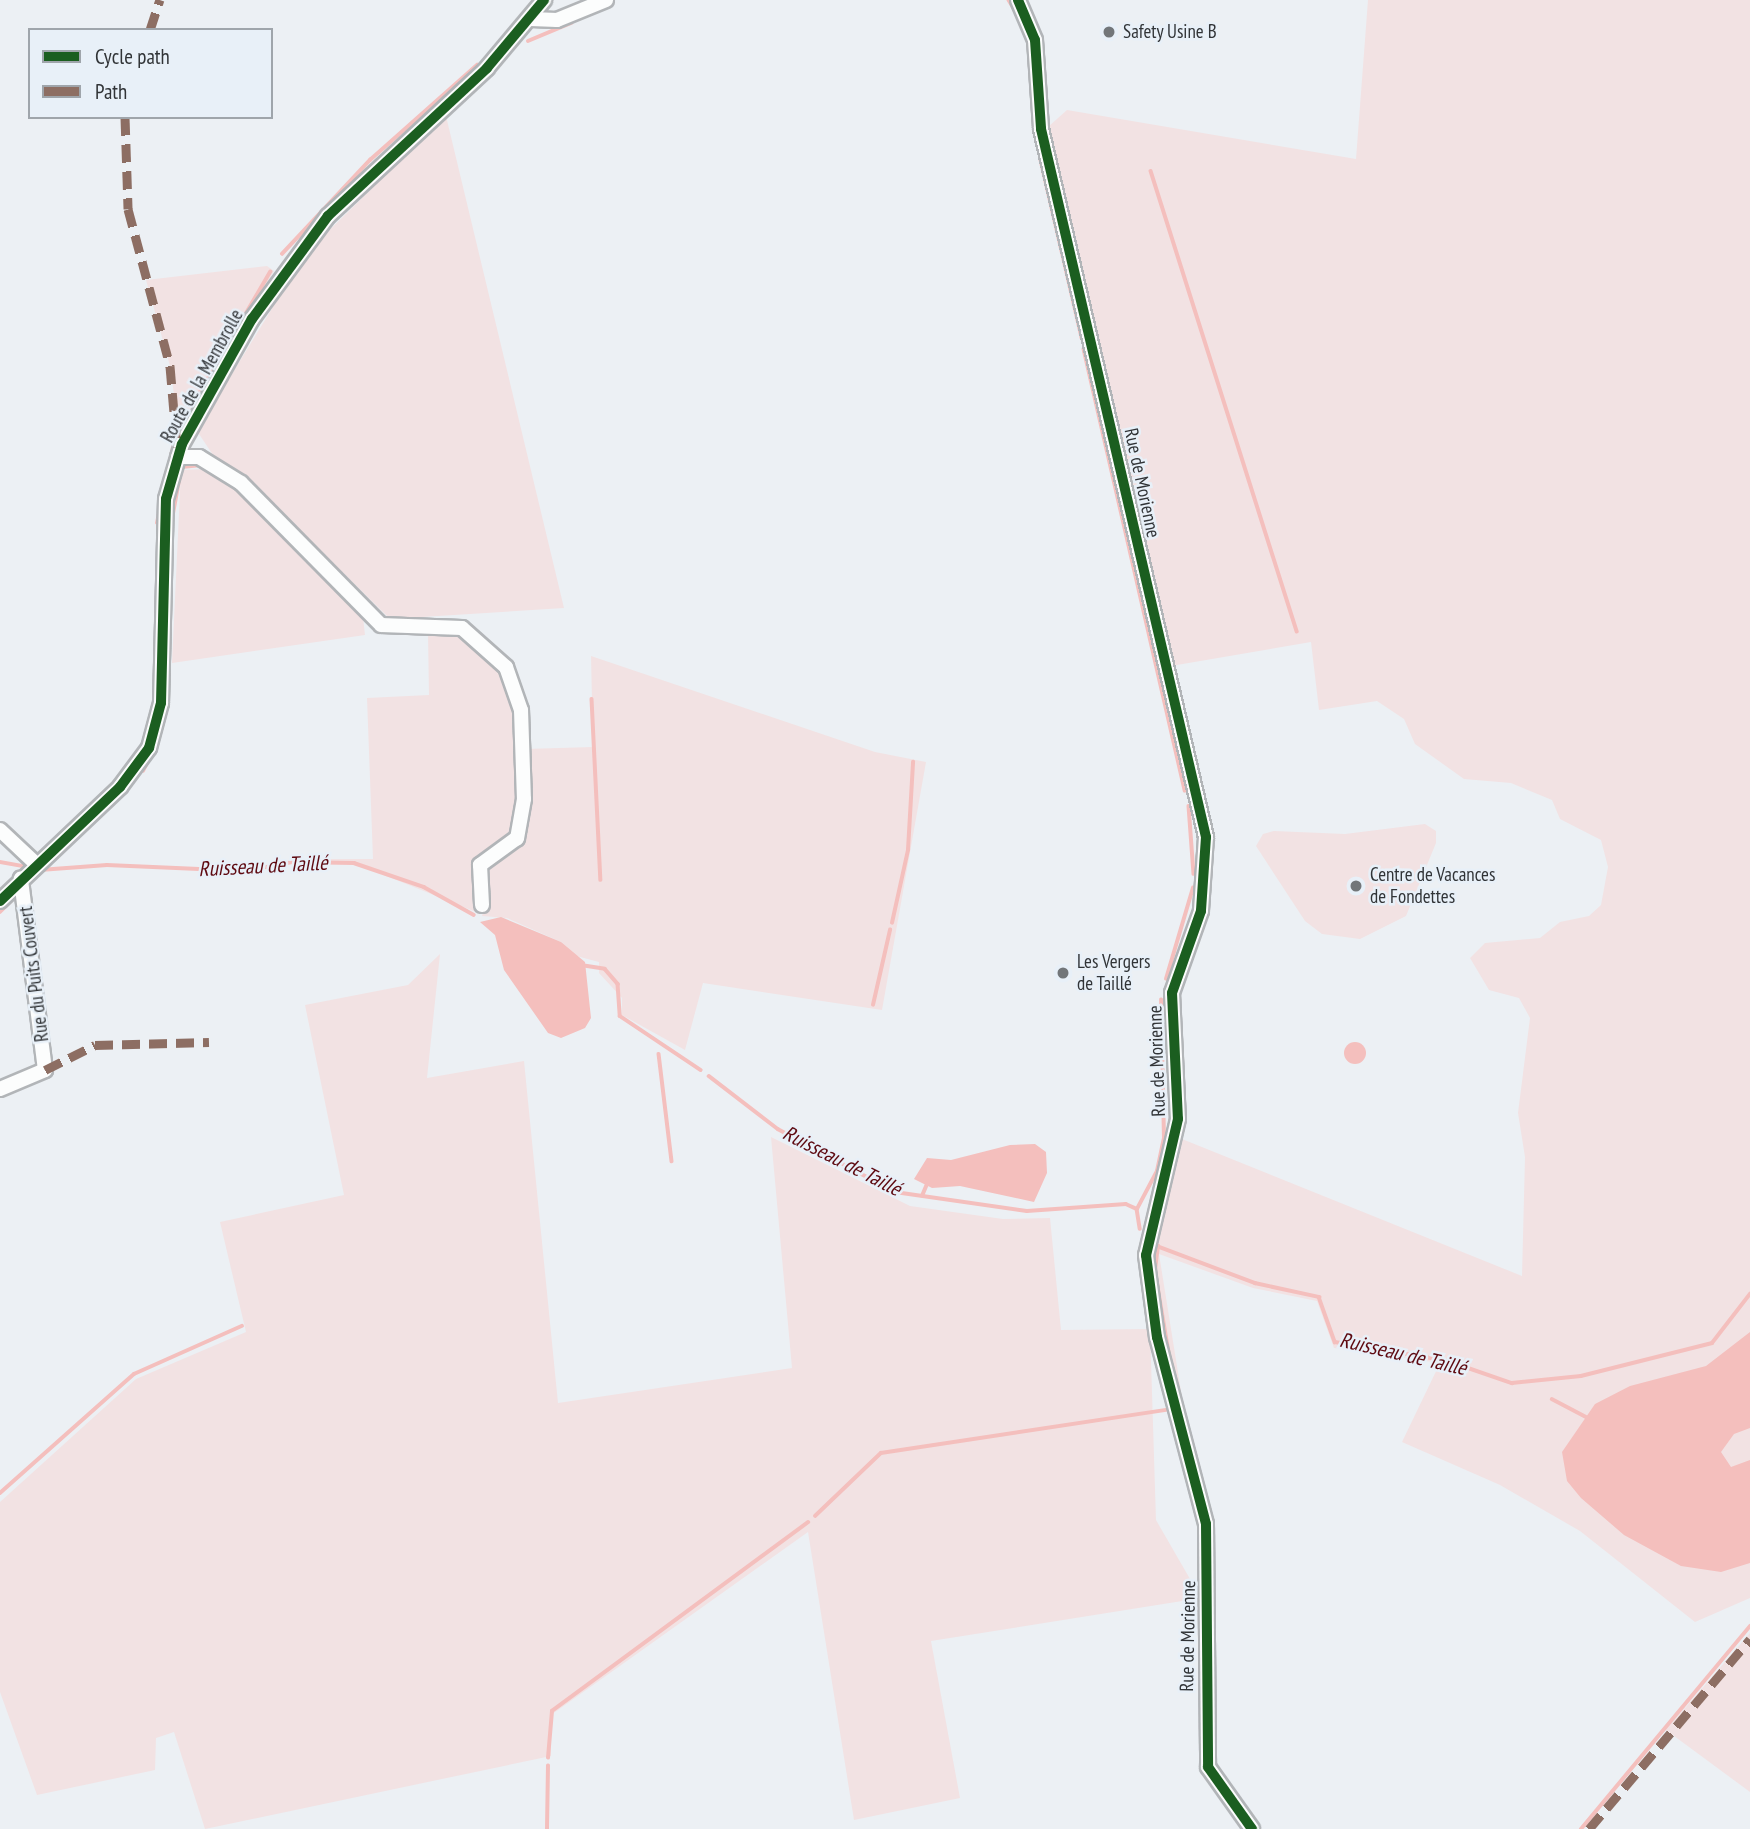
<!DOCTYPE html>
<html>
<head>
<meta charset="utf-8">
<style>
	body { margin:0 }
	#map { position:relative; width:1750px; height:1829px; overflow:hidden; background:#ecf0f4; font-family:"PT Sans Narrow",sans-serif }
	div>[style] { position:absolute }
	.green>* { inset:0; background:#f2e2e3 }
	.water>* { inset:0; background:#f4bfbd }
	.round { border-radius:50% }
	.stream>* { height:3.5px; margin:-1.75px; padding:0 1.75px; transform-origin:1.75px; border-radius:1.75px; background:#f4bfbd }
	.roads { filter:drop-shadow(2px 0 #b2b5b8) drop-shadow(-2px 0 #b2b5b8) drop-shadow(0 2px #b2b5b8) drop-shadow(0 -2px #b2b5b8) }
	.minor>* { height:14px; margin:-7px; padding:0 7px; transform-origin:7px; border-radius:7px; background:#fcfdfd }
	.quiet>* { height:9px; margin-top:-4.5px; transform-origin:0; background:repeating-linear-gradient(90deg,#8d6e63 0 18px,transparent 0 27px) }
	.cycleway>* { height:10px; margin:-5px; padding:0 5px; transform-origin:5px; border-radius:5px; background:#1b5e20 }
	.dots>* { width:19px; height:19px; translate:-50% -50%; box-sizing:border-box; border:4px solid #e8f0f8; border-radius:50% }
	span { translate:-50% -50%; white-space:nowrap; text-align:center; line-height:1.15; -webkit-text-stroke:5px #e8f0f8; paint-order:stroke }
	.poi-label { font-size:19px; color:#313437 }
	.left { translate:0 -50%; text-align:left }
	.street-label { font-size:19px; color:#313437 }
	.water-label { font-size:21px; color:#5e0a11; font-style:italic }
	.legend { position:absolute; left:28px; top:28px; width:245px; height:91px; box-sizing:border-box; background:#e8f0f8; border:2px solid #9fa5ab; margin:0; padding:9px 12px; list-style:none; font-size:21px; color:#313437 }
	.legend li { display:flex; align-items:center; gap:14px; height:35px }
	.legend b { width:35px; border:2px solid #9fa5ab }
</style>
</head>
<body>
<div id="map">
	<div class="green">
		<div style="clip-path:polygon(1368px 0,1750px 0,1750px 1598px,1695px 1622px,1580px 1531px,1500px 1485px,1402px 1442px,1440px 1363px,1334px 1348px,1317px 1301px,1253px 1288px,1159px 1254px,1184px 1410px,1164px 1328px,1153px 1246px,1182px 1139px,1522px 1276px,1525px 1157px,1518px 1113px,1530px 1018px,1519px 998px,1489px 990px,1470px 958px,1485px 943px,1540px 938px,1560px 922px,1589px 916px,1601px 905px,1608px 867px,1601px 840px,1560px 819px,1552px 800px,1511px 783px,1464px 779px,1415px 744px,1404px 719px,1377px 701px,1319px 710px,1311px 642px,1171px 666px,1048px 127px,1067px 110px,1356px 159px)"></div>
		<div style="clip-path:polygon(446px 116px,564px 608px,390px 619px,257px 488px,215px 458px,197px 431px,306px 253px)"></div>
		<div style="clip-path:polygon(267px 266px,274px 271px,180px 437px,170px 366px,146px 280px)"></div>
		<div style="clip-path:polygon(206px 469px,248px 499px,351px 602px,363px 617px,365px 635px,172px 663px,181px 470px)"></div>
		<div style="clip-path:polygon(428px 634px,458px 634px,506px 667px,525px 749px,593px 747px,591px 656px,875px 752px,926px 762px,882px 1010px,703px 983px,685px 1050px,622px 1015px,622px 998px,599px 973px,599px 962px,569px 954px,561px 942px,507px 918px,482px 916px,485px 906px,478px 905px,476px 912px,354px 863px,299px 859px,373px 859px,367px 698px,429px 695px)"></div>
		<div style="clip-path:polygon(1425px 824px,1436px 831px,1436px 843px,1406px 916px,1360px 939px,1322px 934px,1305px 921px,1256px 846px,1263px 834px,1274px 831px,1345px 834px)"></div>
		<div style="clip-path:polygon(440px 954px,427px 1078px,524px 1061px,558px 1403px,792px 1368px,771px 1137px,910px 1206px,1003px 1219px,1050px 1218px,1061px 1330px,1150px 1329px,1156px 1520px,1201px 1598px,931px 1641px,960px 1798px,854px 1820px,808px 1532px,551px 1715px,551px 1756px,205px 1829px,174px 1732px,156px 1738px,155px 1770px,37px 1795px,0 1692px,0 1502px,136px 1379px,246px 1332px,220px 1222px,344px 1195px,305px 1005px,408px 985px)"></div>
		<div style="clip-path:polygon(1750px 1633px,1750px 1792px,1666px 1730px)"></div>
	</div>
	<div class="water">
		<div style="clip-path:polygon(501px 917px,561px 942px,585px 962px,591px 1018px,585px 1028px,561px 1038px,548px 1033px,504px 970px,495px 935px,480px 922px)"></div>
		<div class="round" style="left:1344px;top:1042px;width:22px;height:22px"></div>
		<div style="clip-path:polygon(1010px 1145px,1035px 1144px,1046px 1152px,1047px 1173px,1034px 1202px,960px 1186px,932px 1188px,914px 1179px,927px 1158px,951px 1160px)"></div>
		<div style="clip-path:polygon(1750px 1332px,1750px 1428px,1734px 1434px,1721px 1452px,1731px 1467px,1750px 1460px,1750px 1563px,1721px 1572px,1681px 1566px,1624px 1535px,1581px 1498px,1567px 1481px,1562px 1452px,1595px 1404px,1630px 1386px,1706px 1366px)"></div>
	</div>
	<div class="stream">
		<div style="left:1009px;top:0;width:12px;rotate:59deg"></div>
		<div style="left:528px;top:41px;width:47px;rotate:-22.7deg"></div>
		<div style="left:1041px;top:160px;width:183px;rotate:77deg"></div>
		<div style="left:1151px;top:171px;width:483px;rotate:72.4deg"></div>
		<div style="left:282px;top:254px;width:129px;rotate:-46.9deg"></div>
		<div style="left:370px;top:160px;width:143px;rotate:-41.6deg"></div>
		<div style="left:1084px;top:349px;width:453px;rotate:77.1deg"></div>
		<div style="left:193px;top:404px;width:153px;rotate:-59.7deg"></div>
		<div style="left:182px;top:467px;width:19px;rotate:-6deg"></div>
		<div style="left:172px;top:519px;width:45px;rotate:-79.7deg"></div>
		<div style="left:157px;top:523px;width:83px;rotate:-78.1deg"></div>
		<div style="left:592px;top:699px;width:181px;rotate:87.2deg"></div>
		<div style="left:158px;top:739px;width:31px;rotate:-75deg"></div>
		<div style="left:143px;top:771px;width:13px;rotate:-63deg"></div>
		<div style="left:1189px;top:806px;width:68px;rotate:85.8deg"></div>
		<div style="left:0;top:862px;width:29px;rotate:10deg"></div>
		<div style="left:40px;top:870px;width:67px;rotate:-4.3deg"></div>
		<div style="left:107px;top:865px;width:138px;rotate:2.5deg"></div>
		<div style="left:245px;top:871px;width:49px;rotate:-10.6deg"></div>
		<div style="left:293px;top:862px;width:61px;rotate:0.9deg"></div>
		<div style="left:354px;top:863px;width:74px;rotate:18.9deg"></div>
		<div style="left:424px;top:887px;width:57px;rotate:29.2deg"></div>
		<div style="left:0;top:912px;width:23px;rotate:-45deg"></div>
		<div style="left:892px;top:923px;width:75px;rotate:-77.6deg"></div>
		<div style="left:908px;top:850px;width:88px;rotate:-86.7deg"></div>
		<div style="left:581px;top:965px;width:24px;rotate:9deg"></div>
		<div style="left:605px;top:969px;width:20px;rotate:49deg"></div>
		<div style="left:618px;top:984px;width:32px;rotate:86deg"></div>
		<div style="left:620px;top:1016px;width:97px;rotate:33.7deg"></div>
		<div style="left:1166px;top:979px;width:95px;rotate:-73.5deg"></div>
		<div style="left:873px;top:1005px;width:77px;rotate:-77.2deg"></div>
		<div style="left:659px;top:1054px;width:108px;rotate:83.1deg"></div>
		<div style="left:709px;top:1076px;width:87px;rotate:37.5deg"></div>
		<div style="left:778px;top:1129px;width:133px;rotate:28.3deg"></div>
		<div style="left:895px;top:1192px;width:133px;rotate:8.2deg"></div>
		<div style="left:1027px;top:1211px;width:99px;rotate:-4deg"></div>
		<div style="left:1126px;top:1204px;width:12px;rotate:24deg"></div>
		<div style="left:1137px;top:1209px;width:20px;rotate:81deg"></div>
		<div style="left:922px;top:1196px;width:15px;rotate:-67deg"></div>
		<div style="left:1137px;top:1209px;width:43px;rotate:-62.2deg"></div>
		<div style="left:1157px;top:1171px;width:33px;rotate:-78deg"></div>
		<div style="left:1164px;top:1139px;width:139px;rotate:-91.2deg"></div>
		<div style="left:1154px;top:1245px;width:108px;rotate:20.6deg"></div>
		<div style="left:1255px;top:1283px;width:66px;rotate:12.3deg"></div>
		<div style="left:1319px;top:1297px;width:48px;rotate:70.4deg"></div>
		<div style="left:1335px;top:1342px;width:115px;rotate:9.5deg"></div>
		<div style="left:1448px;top:1361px;width:68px;rotate:19deg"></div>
		<div style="left:1512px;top:1383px;width:69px;rotate:-5.8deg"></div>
		<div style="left:1581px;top:1376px;width:135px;rotate:-14.1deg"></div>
		<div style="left:1712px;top:1343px;width:62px;rotate:-52.2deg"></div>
		<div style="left:1155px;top:1270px;width:24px;rotate:-83deg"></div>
		<div style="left:1157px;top:1281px;width:79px;rotate:80.5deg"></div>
		<div style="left:1552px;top:1399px;width:41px;rotate:27.8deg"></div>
		<div style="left:0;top:1493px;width:179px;rotate:-41.6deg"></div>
		<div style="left:134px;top:1374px;width:118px;rotate:-24deg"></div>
		<div style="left:815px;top:1516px;width:91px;rotate:-43.7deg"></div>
		<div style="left:881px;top:1453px;width:288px;rotate:-8.6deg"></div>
		<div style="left:548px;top:1758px;width:47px;rotate:-85.1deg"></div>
		<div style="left:552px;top:1711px;width:318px;rotate:-36.4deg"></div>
		<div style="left:547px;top:1829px;width:63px;rotate:-89.1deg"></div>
		<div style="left:1581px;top:1829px;width:264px;rotate:-50.2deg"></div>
	</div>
	<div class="roads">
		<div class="minor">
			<div style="left:1018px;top:0;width:43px;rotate:67deg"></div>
			<div style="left:1035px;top:40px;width:89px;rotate:86.1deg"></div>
			<div style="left:1041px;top:129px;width:727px;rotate:76.88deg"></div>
			<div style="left:1206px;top:837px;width:74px;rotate:93.9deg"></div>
			<div style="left:1201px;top:911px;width:87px;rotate:109.5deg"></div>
			<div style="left:1172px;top:993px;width:126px;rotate:87.3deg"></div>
			<div style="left:1178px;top:1119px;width:140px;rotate:103.2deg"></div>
			<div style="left:1146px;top:1255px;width:83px;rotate:82.4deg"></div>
			<div style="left:1157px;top:1337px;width:193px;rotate:75.3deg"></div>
			<div style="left:1206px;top:1524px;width:243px;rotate:89.5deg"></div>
			<div style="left:1208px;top:1767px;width:76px;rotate:54.6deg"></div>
			<div style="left:531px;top:19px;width:26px;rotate:2deg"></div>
			<div style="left:557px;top:20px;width:53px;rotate:-22.2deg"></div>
			<div style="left:178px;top:457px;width:21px"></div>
			<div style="left:199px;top:457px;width:49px;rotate:31.8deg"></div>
			<div style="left:241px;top:483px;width:199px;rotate:45.4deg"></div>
			<div style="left:381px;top:625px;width:81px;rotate:2.1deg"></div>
			<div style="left:462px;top:628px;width:59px;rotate:41.6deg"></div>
			<div style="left:506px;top:667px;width:46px;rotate:70.8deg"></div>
			<div style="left:521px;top:710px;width:89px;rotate:88.1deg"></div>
			<div style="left:524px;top:799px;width:40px;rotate:100deg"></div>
			<div style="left:517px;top:838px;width:46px;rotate:143.9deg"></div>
			<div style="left:480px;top:865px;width:40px;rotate:87.1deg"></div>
			<div style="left:0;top:830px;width:48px;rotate:43.3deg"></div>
			<div style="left:0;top:901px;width:166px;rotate:-43.5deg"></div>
			<div style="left:120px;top:787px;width:49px;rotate:-53.4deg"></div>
			<div style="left:149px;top:748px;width:47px;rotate:-75.1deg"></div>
			<div style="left:161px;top:703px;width:204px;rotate:-88.6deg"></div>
			<div style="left:166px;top:499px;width:57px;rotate:-73.8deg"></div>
			<div style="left:182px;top:444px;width:143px;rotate:-60.8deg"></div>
			<div style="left:252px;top:319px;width:128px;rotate:-53.6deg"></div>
			<div style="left:328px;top:216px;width:217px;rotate:-42.9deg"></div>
			<div style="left:487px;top:68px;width:89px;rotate:-50deg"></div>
			<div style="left:0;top:1089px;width:49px;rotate:-22.9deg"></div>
			<div style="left:45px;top:1070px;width:193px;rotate:-97.2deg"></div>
		</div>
	</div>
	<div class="quiet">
		<div style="left:150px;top:30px;width:32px;rotate:-72deg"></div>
		<div style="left:125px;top:117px;width:92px;rotate:88.1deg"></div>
		<div style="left:128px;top:209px;width:163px;rotate:75deg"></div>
		<div style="left:170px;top:366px;width:81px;rotate:85.1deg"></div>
		<div style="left:45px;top:1070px;width:56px;rotate:-26.6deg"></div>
		<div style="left:95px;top:1045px;width:114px;rotate:-1.5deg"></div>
		<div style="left:1589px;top:1829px;width:249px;rotate:-49.7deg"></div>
	</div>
	<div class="cycleway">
		<div style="left:1018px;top:0;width:43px;rotate:67deg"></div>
		<div style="left:1035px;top:40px;width:89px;rotate:86.1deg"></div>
		<div style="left:1041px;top:129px;width:727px;rotate:76.88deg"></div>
		<div style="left:1206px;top:837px;width:74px;rotate:93.9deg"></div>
		<div style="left:1201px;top:911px;width:87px;rotate:109.5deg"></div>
		<div style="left:1172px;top:993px;width:126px;rotate:87.3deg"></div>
		<div style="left:1178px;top:1119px;width:140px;rotate:103.2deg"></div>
		<div style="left:1146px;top:1255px;width:83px;rotate:82.4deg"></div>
		<div style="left:1157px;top:1337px;width:193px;rotate:75.3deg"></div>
		<div style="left:1206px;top:1524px;width:243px;rotate:89.5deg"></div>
		<div style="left:1208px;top:1767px;width:76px;rotate:54.6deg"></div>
		<div style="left:0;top:901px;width:166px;rotate:-43.5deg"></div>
		<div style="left:120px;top:787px;width:49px;rotate:-53.4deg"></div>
		<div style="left:149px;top:748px;width:47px;rotate:-75.1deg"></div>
		<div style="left:161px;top:703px;width:204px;rotate:-88.6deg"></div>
		<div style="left:166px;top:499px;width:57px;rotate:-73.8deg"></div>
		<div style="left:182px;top:444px;width:143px;rotate:-60.8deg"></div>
		<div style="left:252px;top:319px;width:128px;rotate:-53.6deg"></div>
		<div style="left:328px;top:216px;width:217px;rotate:-42.9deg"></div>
		<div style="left:487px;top:68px;width:89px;rotate:-50deg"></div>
	</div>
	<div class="dots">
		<div style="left:1109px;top:32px;background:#727679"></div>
		<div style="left:1356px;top:886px;background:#727679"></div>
		<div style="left:1063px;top:973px;background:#727679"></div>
	</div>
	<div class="poi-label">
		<span class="left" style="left:1123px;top:32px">Safety Usine B</span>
		<span class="left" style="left:1370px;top:886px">Centre de Vacances<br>de Fondettes</span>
		<span class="left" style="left:1077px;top:973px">Les Vergers<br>de Taillé</span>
	</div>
	<div class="street-label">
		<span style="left:202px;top:376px;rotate:-61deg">Route de la Membrolle</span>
		<span style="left:1142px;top:483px;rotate:78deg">Rue de Morienne</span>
		<span style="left:34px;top:974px;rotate:-97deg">Rue du Puits Couvert</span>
		<span style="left:1157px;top:1061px;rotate:-92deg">Rue de Morienne</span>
		<span style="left:1188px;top:1636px;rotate:-89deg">Rue de Morienne</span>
	</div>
	<div class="water-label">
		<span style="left:263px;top:866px;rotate:-3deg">Ruisseau de Taillé</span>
		<span style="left:842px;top:1161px;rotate:27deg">Ruisseau de Taillé</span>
		<span style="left:1403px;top:1354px;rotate:13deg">Ruisseau de Taillé</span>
	</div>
	<ul class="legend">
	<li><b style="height:9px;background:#1b5e20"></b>Cycle path</li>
	<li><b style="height:9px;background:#8d6e63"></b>Path</li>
	</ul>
</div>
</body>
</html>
